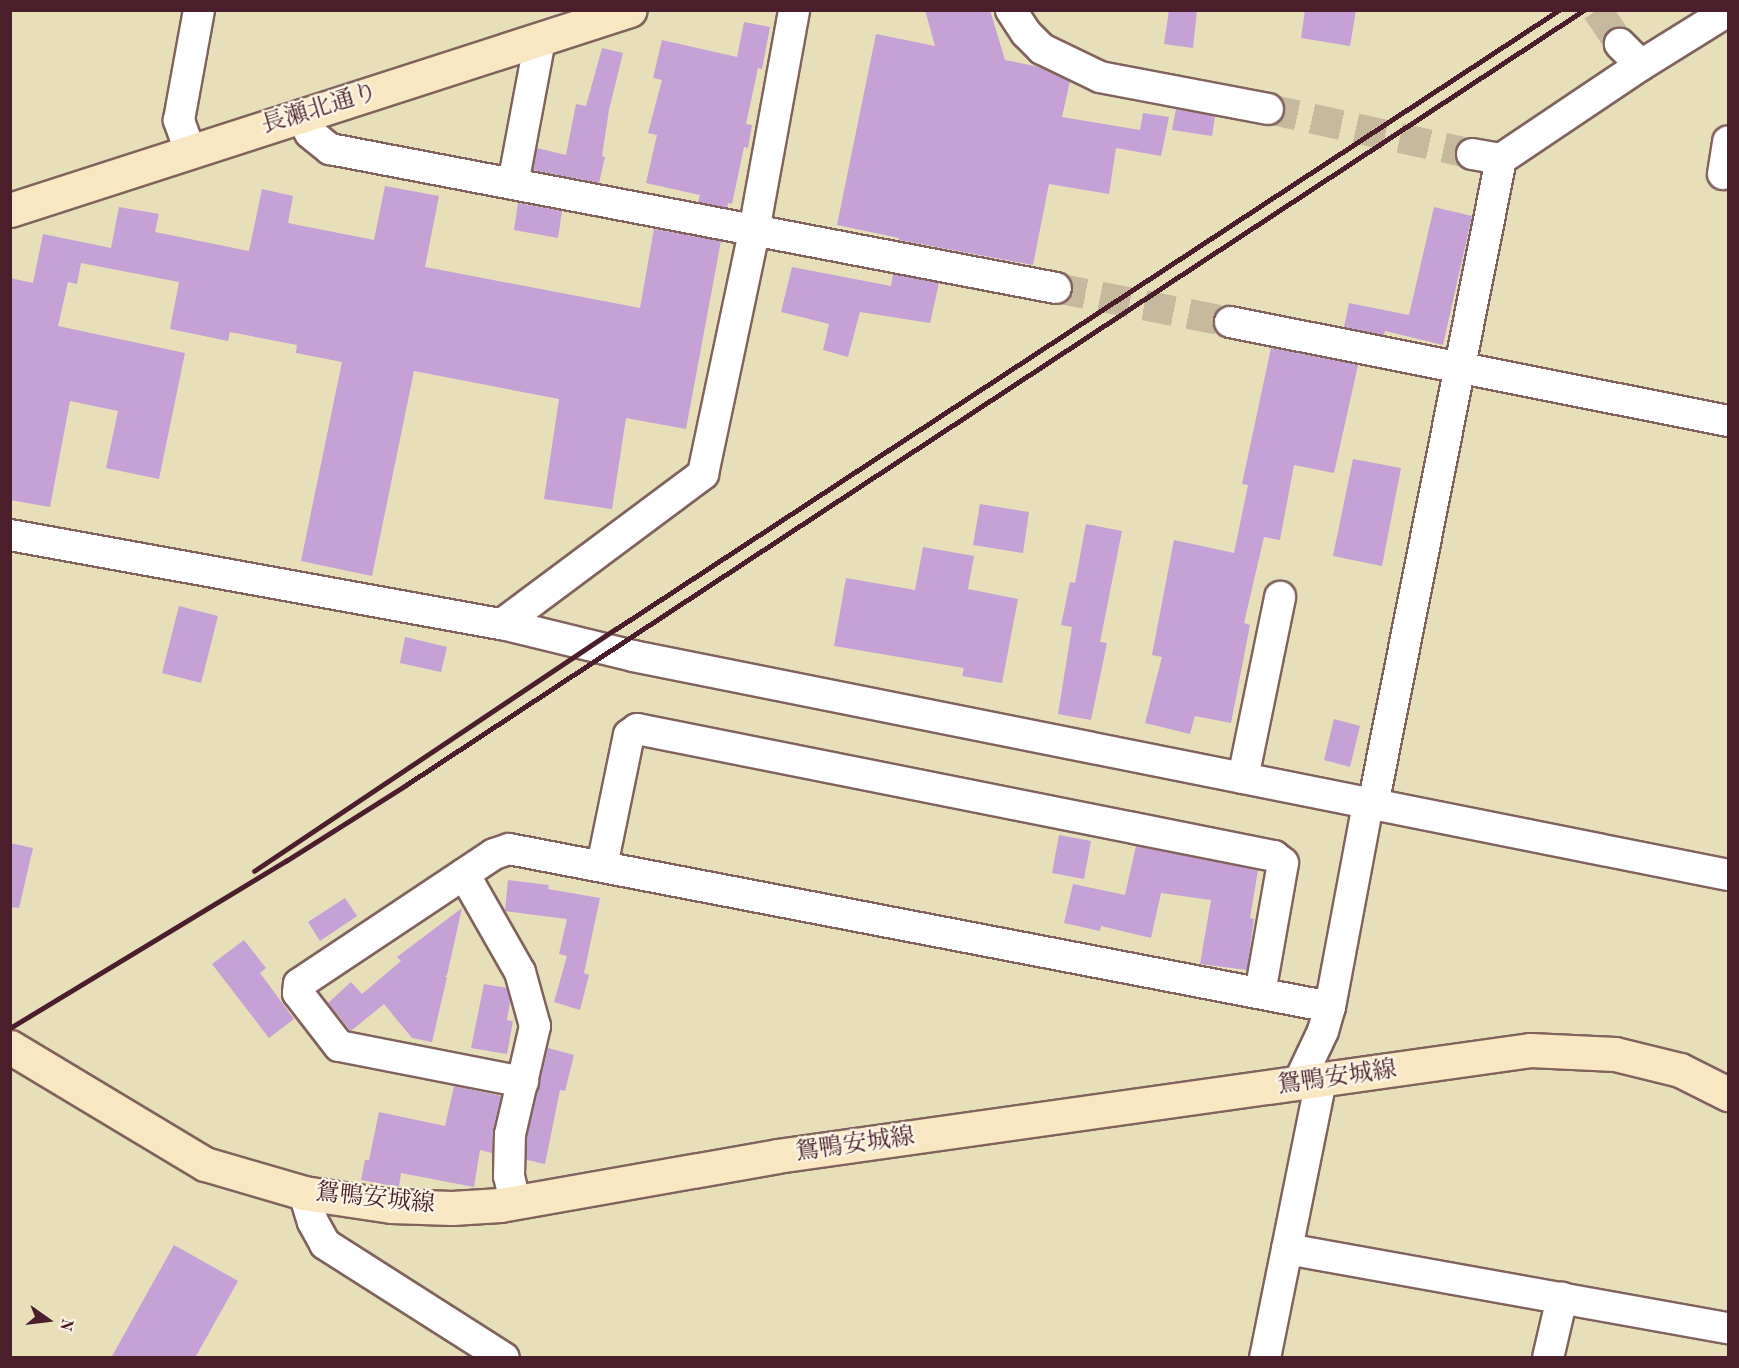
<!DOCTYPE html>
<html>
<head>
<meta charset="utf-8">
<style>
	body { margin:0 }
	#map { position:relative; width:1739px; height:1368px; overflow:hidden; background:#e6dfba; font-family:"Old Standard TT","Noto Serif JP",serif }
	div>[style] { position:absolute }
	.building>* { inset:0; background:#c5a1d6 }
	.street-tunnel>* { height:30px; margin-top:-15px; transform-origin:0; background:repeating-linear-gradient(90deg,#c7b99d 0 30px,transparent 0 45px) }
	.roads { filter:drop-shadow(2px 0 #81625d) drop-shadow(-2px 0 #81625d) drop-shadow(0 2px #81625d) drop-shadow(0 -2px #81625d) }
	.street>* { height:30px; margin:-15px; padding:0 15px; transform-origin:15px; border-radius:15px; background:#fff }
	.secondary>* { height:33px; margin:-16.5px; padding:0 16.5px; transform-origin:16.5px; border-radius:16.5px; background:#f9e7c3 }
	.rail>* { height:4.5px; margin:-2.25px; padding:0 2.25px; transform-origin:2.25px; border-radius:2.25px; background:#4a1f2b }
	span { translate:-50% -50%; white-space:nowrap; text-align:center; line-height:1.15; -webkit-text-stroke:4.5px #fcf5e5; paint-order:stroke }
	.street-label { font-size:24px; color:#4a1f2b }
	.frame { position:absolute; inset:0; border:12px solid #4a1f2b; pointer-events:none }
	.north { position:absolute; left:18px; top:1290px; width:60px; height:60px; -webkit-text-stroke:4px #fcf5e5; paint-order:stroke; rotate:104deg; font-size:16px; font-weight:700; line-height:24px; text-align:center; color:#4a1f2b }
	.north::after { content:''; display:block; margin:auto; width:21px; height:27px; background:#4a1f2b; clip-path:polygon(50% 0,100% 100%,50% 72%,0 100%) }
</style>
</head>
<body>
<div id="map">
	<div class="building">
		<div style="clip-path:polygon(925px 10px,990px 10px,1005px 60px,1040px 67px,1070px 81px,1062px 117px,1140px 130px,1143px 113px,1169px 117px,1161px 156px,1116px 148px,1109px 194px,1049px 184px,1033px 265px,899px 240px,899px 238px,837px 225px,876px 34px,935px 46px)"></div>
		<div style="clip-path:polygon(1169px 10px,1197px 10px,1193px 48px,1164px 44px)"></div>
		<div style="clip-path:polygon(1305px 10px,1356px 10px,1350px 46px,1301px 38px)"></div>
		<div style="clip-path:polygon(744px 22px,770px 27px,762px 69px,758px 68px,746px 124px,752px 125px,748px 148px,744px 147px,732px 204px,728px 203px,727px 208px,698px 202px,700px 195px,646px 183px,657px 135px,648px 133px,662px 80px,653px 78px,662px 40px,737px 57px)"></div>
		<div style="clip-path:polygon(602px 48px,623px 53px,609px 110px,602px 156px,605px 157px,599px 183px,533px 170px,537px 148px,566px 155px,576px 104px,586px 106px)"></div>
		<div style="clip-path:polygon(1176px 109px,1215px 116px,1212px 136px,1172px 130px)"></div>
		<div style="clip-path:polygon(385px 186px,439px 196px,425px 267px,640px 308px,654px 229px,721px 241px,686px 429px,626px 418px,612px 509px,544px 499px,559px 399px,414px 371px,372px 576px,301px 561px,342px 362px,296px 353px,297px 345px,230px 332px,228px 341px,170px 329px,179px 282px,81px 263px,77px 284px,68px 282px,58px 326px,185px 353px,159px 479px,106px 468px,118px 411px,70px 401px,50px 507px,10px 500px,10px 278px,33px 283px,43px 234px,111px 248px,119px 207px,159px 214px,155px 232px,249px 251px,262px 189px,293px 196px,288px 223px,374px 240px)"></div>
		<div style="clip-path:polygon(518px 203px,562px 211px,558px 238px,514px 230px)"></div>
		<div style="clip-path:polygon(1434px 207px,1472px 216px,1443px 345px,1385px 331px,1384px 335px,1344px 327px,1349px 303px,1409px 315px)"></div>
		<div style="clip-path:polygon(792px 267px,891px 286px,893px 274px,939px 283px,930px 323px,860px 312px,848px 357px,823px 350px,829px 324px,781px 312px)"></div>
		<div style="clip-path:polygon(1271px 348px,1358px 365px,1334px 473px,1294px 465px,1280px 540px,1264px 537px,1244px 623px,1250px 625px,1231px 723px,1195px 716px,1190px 734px,1145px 723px,1162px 657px,1152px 655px,1174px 540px,1234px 553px,1248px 485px,1242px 484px)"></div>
		<div style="clip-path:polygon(1353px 459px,1401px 468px,1382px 566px,1333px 556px)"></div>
		<div style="clip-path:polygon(980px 504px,1029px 512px,1023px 553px,973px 545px)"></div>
		<div style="clip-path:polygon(1086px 524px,1122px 531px,1100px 642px,1107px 643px,1091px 720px,1058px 714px,1072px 627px,1061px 625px,1070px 582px,1075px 583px)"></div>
		<div style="clip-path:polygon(923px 547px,974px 556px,968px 589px,1018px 599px,1002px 683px,962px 676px,964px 668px,834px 646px,846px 578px,915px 590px)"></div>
		<div style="clip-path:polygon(179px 606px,218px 616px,201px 683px,162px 673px)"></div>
		<div style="clip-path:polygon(405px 637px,447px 647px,441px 672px,400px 663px)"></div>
		<div style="clip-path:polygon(1334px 719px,1360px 726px,1350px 767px,1324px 760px)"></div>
		<div style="clip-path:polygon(1059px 835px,1091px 841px,1084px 879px,1052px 873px)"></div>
		<div style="clip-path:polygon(10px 843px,33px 848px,19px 908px,10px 907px)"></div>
		<div style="clip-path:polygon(1136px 846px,1258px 870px,1250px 918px,1254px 919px,1247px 970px,1200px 964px,1211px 900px,1161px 893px,1151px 938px,1101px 926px,1100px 931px,1064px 923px,1073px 884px,1125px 895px)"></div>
		<div style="clip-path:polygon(508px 880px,549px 885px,548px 889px,600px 898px,584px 973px,589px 975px,580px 1010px,554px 1002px,567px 956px,559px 954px,567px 919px,505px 911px)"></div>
		<div style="clip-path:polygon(345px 898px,357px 916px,320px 941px,308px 922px)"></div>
		<div style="clip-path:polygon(462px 908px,447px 975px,445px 977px,447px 977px,432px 1042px,412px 1038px,384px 1004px,351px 1031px,328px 1003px,351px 982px,362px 994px,401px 961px,397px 957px)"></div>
		<div style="clip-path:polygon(244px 940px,266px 968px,260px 973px,294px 1019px,269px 1038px,212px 964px)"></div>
		<div style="clip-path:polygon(484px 984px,507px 988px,510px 1002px,507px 1020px,513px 1021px,507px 1054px,471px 1048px)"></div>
		<div style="clip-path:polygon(548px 1048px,574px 1055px,565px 1091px,560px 1090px,545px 1164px,527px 1160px,527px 1136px)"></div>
		<div style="clip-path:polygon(454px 1086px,501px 1096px,493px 1130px,492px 1153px,480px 1150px,474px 1187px,401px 1173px,399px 1187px,361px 1180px,365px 1160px,369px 1160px,379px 1112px,445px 1126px)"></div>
		<div style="clip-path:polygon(174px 1245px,238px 1281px,195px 1358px,111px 1358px)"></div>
	</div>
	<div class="street-tunnel">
		<div style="left:1597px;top:10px;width:41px;rotate:55.9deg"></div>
		<div style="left:1268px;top:109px;width:209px;rotate:12.4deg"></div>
		<div style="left:1056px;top:288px;width:177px;rotate:11.1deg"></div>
	</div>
	<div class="roads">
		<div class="street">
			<div style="left:1011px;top:10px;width:27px;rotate:57deg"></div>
			<div style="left:1026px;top:33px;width:23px;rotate:45deg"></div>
			<div style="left:1042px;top:49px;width:64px;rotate:25.8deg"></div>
			<div style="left:1100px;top:77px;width:171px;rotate:10.8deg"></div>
			<div style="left:1641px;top:65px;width:102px;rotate:-31.8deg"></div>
			<div style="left:301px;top:116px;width:19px;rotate:62deg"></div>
			<div style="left:310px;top:133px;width:26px;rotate:39deg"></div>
			<div style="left:330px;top:149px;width:739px;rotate:10.84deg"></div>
			<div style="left:190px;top:151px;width:33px;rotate:-110deg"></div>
			<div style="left:179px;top:120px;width:112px;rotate:-79.7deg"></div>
			<div style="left:1472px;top:154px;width:29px;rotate:10deg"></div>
			<div style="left:1501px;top:159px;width:169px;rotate:-33.9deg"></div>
			<div style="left:1641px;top:65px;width:30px;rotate:-135deg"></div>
			<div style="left:1723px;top:174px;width:33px;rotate:-81deg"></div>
			<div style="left:513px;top:184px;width:147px;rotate:-79.4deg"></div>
			<div style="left:1230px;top:322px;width:508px;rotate:11.24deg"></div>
			<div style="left:10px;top:535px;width:500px;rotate:10.3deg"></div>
			<div style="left:502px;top:624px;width:135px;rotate:13.7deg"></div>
			<div style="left:633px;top:656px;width:1117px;rotate:11.31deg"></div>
			<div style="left:502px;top:624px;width:251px;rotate:-36.7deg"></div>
			<div style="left:703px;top:474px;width:248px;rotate:-78.1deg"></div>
			<div style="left:754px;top:231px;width:225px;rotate:-79.7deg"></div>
			<div style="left:1243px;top:778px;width:185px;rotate:-78.4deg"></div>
			<div style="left:1373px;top:805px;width:659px;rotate:-78.79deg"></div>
			<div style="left:602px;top:866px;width:134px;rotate:-78.4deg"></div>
			<div style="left:629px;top:735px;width:10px;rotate:-37deg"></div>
			<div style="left:637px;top:729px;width:650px;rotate:11.28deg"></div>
			<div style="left:1274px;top:856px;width:11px;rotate:38deg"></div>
			<div style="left:1283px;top:863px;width:132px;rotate:100deg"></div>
			<div style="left:464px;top:874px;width:113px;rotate:60.3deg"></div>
			<div style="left:520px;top:972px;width:56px;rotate:74.5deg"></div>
			<div style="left:535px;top:1026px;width:111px;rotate:103deg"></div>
			<div style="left:510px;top:1134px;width:42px;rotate:91.4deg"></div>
			<div style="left:509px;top:1176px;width:28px;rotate:77deg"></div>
			<div style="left:523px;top:1082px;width:187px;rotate:-168.9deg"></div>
			<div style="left:339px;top:1046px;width:67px;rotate:-127.7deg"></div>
			<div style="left:298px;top:993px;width:9px;rotate:-84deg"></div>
			<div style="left:299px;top:984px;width:234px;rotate:-33.7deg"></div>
			<div style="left:494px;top:854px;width:16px;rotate:-18deg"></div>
			<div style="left:509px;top:849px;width:836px;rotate:10.89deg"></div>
			<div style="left:1298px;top:1084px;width:59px;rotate:-64.7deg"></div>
			<div style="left:1323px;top:1031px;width:25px;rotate:-74deg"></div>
			<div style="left:1330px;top:1007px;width:207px;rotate:-79.4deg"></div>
			<div style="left:304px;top:1193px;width:30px;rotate:73deg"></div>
			<div style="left:313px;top:1222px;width:25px;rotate:61deg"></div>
			<div style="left:325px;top:1244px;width:212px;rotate:32.5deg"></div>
			<div style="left:1287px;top:1249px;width:448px;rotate:10.2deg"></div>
			<div style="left:1265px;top:1358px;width:283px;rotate:-78.6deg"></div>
			<div style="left:1548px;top:1358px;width:62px;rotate:-76.9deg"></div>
		</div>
		<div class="secondary">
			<div style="left:10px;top:210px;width:651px;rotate:-17.88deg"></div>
			<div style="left:10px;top:1047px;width:227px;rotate:31deg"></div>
			<div style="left:205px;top:1164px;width:103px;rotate:16.3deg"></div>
			<div style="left:304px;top:1193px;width:88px;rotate:8.5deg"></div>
			<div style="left:391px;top:1206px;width:61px;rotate:1.9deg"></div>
			<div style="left:452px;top:1208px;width:48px;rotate:-3.6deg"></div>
			<div style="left:500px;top:1205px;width:281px;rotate:-10deg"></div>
			<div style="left:777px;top:1156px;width:760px;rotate:-8.01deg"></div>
			<div style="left:1530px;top:1050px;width:85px;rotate:2.7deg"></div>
			<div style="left:1615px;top:1054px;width:67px;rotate:13.8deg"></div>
			<div style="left:1680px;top:1070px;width:54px;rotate:26.6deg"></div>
		</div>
	</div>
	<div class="rail">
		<div style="left:254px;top:871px;width:435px;rotate:-33.8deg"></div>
		<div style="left:616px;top:629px;width:1128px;rotate:-33.28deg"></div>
		<div style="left:10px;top:1028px;width:323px;rotate:-31.2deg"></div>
		<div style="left:286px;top:861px;width:142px;rotate:-32.3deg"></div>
		<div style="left:406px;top:785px;width:1410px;rotate:-33.34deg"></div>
	</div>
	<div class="street-label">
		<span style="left:320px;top:110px;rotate:-17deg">長瀬北通り</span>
		<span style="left:1337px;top:1079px;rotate:-8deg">鴛鴨安城線</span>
		<span style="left:855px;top:1146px;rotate:-8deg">鴛鴨安城線</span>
		<span style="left:375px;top:1200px;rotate:6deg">鴛鴨安城線</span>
	</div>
	<div class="frame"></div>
	<div class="north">N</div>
</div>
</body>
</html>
